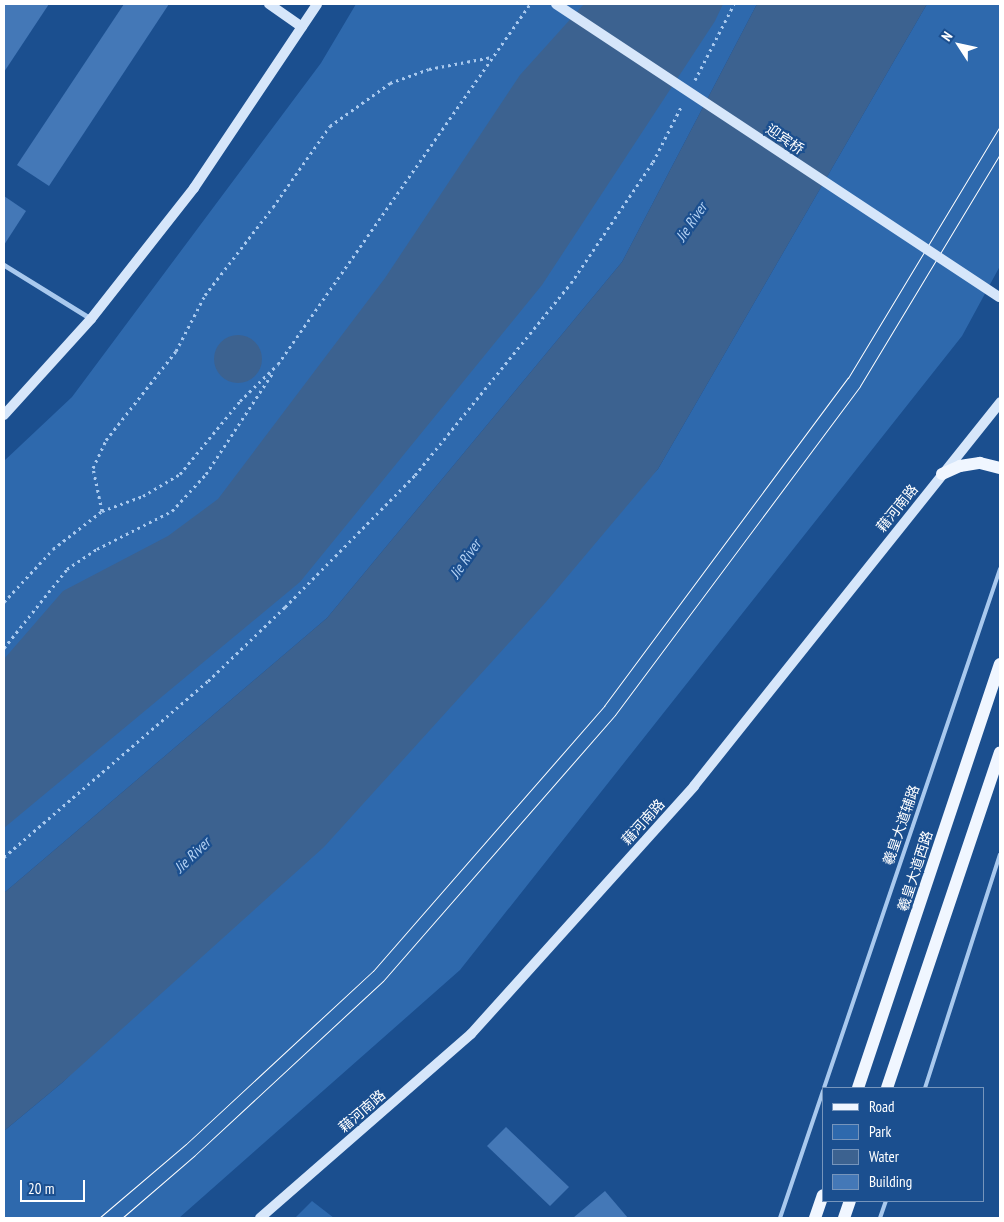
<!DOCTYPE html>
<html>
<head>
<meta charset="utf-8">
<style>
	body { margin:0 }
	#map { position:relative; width:1004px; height:1222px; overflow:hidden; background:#1b4f8f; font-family:"PT Sans Narrow","Noto Sans SC",sans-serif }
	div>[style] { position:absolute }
	.green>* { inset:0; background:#2e69ad }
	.water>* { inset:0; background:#3c6290 }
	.round { border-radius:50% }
	.building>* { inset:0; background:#4478b7 }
	.path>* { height:3px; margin-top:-1.5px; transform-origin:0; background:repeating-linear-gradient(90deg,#a9c9ee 0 2.5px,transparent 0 6.5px) }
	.lane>* { height:4px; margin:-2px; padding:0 2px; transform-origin:2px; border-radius:2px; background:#a9c9ee }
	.street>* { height:5px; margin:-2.5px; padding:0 2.5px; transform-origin:2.5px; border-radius:2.5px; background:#a9c9ee }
	.secondary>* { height:10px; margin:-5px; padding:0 5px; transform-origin:5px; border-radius:5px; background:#d6e6fa }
	.primary>* { height:12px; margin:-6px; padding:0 6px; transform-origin:6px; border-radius:6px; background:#f0f6ff }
	.tram>* { height:1px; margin:-0.5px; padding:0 0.5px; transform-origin:0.5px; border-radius:0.5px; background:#fff }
	.secondary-bridge>* { height:10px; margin:-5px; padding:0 5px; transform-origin:5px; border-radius:5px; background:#d6e6fa }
	span { translate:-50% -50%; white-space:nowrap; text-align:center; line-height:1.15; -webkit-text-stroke:4.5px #1b4f8f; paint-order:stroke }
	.street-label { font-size:14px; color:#fff }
	.water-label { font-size:15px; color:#b5d3f5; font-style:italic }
	.frame { position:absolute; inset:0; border:5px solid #fff; pointer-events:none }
	.legend { position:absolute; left:822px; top:1087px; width:162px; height:115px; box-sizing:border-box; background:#1b4f8f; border:1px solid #7695bc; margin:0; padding:6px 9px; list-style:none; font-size:15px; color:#fff }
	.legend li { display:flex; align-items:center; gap:10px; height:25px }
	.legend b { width:25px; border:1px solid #7695bc }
	.north { position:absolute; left:934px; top:20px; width:50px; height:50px; -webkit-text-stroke:4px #1b4f8f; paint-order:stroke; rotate:305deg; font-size:14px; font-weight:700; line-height:20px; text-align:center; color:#fff }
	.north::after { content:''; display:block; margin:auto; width:18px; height:22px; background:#fff; clip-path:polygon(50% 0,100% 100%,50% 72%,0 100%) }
	.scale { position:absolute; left:20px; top:1180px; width:65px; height:22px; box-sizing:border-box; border:2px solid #fff; border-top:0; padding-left:6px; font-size:15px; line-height:18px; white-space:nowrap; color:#fff; -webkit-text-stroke:4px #1b4f8f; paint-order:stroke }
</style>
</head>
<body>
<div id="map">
	<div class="green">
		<div style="clip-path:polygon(356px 4px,757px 4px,622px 262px,327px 618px,4px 893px,4px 461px,72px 397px,321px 63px)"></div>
		<div style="clip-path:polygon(927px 4px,1000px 4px,1000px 266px,962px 336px,460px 970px,179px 1218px,4px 1218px,4px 1131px,63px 1082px,658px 469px)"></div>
		<div style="clip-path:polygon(312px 1201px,334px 1218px,295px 1218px)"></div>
	</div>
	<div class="water">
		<div style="clip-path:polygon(584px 4px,723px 4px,715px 21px,542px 285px,300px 582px,4px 828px,4px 659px,63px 591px,168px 536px,218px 499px,385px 278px,520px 75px)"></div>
		<div style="clip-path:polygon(757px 4px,927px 4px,658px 469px,546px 602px,324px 847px,63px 1082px,4px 1131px,4px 893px,327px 618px,622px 262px)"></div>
		<div class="round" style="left:214px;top:335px;width:48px;height:48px"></div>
	</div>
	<div class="building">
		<div style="clip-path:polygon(4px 4px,49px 4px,4px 72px)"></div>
		<div style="clip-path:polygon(124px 4px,169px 4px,49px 186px,17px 165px)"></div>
		<div style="clip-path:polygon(4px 196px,26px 211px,4px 245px)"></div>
		<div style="clip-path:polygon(506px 1127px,569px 1187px,550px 1206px,487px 1146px)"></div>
		<div style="clip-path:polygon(605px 1191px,628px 1218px,573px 1218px)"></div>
	</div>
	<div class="path">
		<div style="left:695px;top:80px;width:85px;rotate:-62.8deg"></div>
		<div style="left:102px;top:511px;width:44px;rotate:-101.8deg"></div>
		<div style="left:93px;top:468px;width:31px;rotate:-65deg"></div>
		<div style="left:106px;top:440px;width:113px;rotate:-51.8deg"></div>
		<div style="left:176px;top:351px;width:63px;rotate:-62.6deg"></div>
		<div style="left:205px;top:295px;width:111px;rotate:-52.3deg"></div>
		<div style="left:273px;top:207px;width:99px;rotate:-54.9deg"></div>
		<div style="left:330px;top:126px;width:74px;rotate:-35.6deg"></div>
		<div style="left:390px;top:83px;width:41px;rotate:-19.7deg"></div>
		<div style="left:429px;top:69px;width:64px;rotate:-10.8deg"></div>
		<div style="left:4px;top:602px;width:72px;rotate:-47.2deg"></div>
		<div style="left:53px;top:549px;width:62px;rotate:-37.8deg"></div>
		<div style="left:102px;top:511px;width:44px;rotate:-20.1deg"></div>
		<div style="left:143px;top:496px;width:43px;rotate:-30.7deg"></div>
		<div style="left:180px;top:474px;width:94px;rotate:-50.6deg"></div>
		<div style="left:240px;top:401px;width:53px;rotate:-44.2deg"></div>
		<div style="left:278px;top:364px;width:439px;rotate:-55deg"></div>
		<div style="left:4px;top:648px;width:101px;rotate:-51.4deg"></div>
		<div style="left:67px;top:569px;width:36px;rotate:-34deg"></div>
		<div style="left:97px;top:549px;width:84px;rotate:-26.9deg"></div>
		<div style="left:172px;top:511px;width:50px;rotate:-47.4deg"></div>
		<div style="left:206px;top:474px;width:123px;rotate:-56.6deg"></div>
		<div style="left:4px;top:857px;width:269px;rotate:-40.8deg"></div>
		<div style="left:208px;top:681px;width:107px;rotate:-43.9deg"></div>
		<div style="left:285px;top:607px;width:185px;rotate:-45.4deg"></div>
		<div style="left:415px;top:475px;width:247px;rotate:-50.9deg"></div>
		<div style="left:571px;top:283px;width:146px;rotate:-55.9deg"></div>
		<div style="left:653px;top:162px;width:64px;rotate:-63deg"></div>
	</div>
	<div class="lane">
		<div style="left:824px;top:1088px;width:548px;rotate:-71.27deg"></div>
		<div style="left:925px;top:1088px;width:245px;rotate:-72.2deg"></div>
		<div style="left:780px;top:1218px;width:134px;rotate:-71.3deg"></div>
		<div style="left:880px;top:1218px;width:18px;rotate:-71deg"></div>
	</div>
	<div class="street">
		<div style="left:4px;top:265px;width:102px;rotate:31.8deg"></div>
	</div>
	<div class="secondary">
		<div style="left:269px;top:4px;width:40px;rotate:34.9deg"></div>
		<div style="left:4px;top:415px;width:130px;rotate:-47.8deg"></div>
		<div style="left:91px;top:319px;width:167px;rotate:-51.8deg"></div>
		<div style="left:194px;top:188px;width:221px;rotate:-56.2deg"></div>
		<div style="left:260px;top:1218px;width:280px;rotate:-41.1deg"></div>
		<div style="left:471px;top:1034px;width:334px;rotate:-48deg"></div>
		<div style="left:694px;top:786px;width:491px;rotate:-51.4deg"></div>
	</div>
	<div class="primary">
		<div style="left:942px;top:474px;width:20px;rotate:-24deg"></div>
		<div style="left:960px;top:466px;width:20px;rotate:-9deg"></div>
		<div style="left:980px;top:463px;width:21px;rotate:14deg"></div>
		<div style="left:858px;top:1088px;width:447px;rotate:-71.5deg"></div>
		<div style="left:887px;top:1088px;width:354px;rotate:-71.4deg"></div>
		<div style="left:815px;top:1218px;width:24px;rotate:-71deg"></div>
		<div style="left:844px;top:1218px;width:18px;rotate:-71deg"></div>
	</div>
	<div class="tram">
		<div style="left:99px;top:1218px;width:114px;rotate:-40.4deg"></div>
		<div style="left:186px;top:1144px;width:255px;rotate:-42.8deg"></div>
		<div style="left:373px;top:971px;width:352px;rotate:-48.9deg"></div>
		<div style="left:604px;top:706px;width:409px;rotate:-53.4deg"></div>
		<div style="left:848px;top:378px;width:294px;rotate:-58.9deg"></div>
		<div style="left:122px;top:1218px;width:96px;rotate:-40.8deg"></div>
		<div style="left:195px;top:1155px;width:256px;rotate:-42.8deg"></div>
		<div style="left:383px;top:981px;width:353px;rotate:-48.9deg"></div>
		<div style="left:615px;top:715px;width:410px;rotate:-53.3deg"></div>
		<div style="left:860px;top:386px;width:271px;rotate:-58.9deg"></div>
	</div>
	<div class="secondary-bridge">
		<div style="left:556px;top:4px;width:531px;rotate:33.48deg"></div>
	</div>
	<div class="street-label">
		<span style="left:785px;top:139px;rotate:34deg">迎宾桥</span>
		<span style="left:897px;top:508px;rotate:-51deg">藉河南路</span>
		<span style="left:643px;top:822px;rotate:-48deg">藉河南路</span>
		<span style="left:901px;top:825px;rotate:-71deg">羲皇大道辅路</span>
		<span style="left:915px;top:871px;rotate:-72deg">羲皇大道西路</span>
		<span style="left:362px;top:1111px;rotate:-41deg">藉河南路</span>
	</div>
	<div class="water-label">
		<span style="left:691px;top:222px;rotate:-56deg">Jie River</span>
		<span style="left:465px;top:559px;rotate:-56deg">Jie River</span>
		<span style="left:192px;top:855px;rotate:-44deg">Jie River</span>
	</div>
	<div class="frame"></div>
	<ul class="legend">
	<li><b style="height:6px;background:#f0f6ff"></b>Road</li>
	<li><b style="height:14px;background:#2e69ad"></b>Park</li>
	<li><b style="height:14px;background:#3c6290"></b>Water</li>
	<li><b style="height:14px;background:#4478b7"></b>Building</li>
	</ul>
	<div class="north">N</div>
	<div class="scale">20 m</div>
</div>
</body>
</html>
